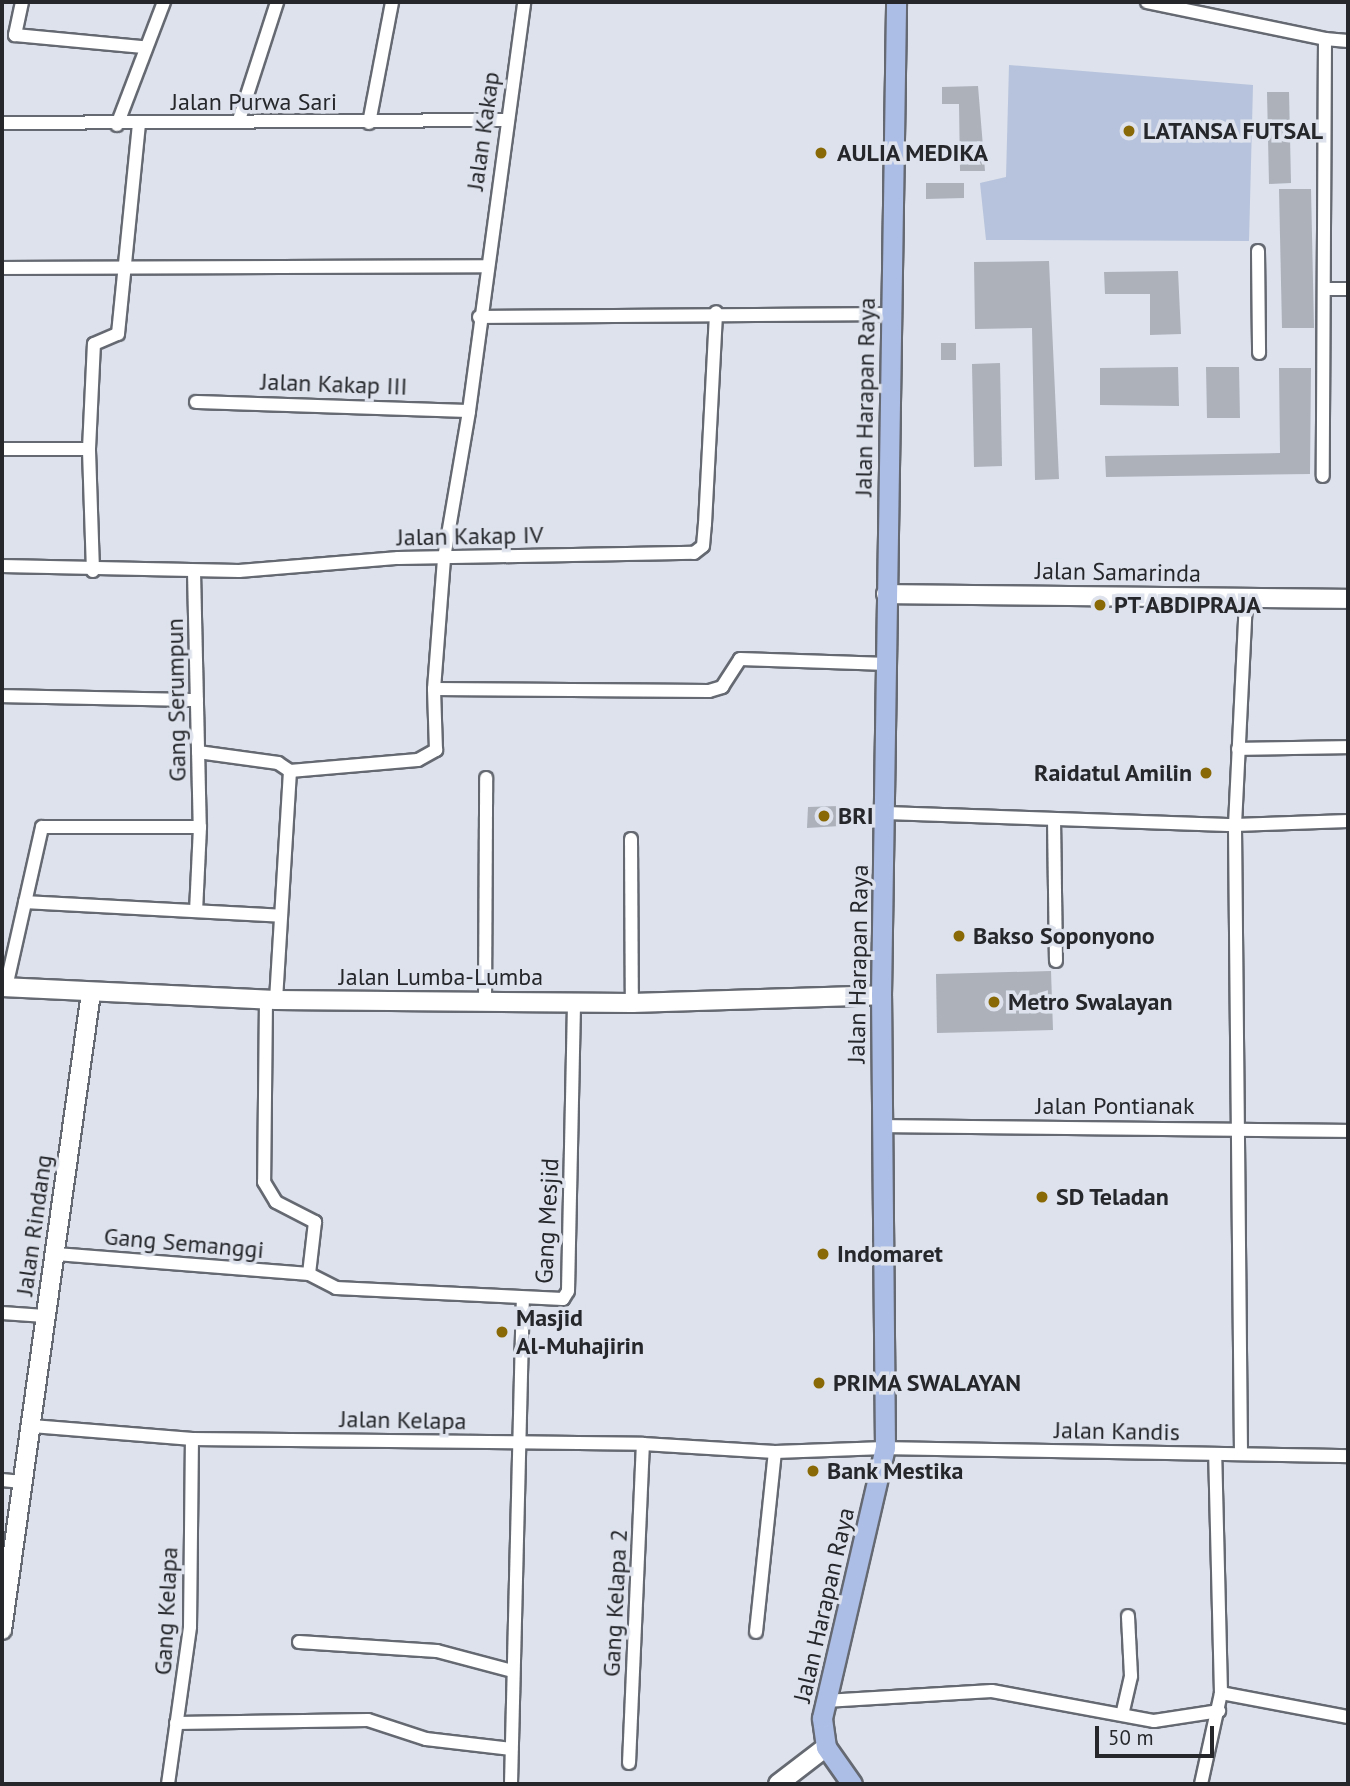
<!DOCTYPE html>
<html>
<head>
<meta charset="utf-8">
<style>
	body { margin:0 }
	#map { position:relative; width:1350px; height:1786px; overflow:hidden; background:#dde2ec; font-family:"PT Sans",sans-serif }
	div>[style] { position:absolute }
	.green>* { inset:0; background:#b7c3dc }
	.building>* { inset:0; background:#acb1ba }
	.roads { filter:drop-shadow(2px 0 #656971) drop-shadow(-2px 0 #656971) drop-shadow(0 2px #656971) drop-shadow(0 -2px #656971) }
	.street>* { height:12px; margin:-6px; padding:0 6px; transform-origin:6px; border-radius:6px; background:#fff }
	.secondary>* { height:18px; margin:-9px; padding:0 9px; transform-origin:9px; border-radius:9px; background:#fff }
	.primary>* { height:19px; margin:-9.5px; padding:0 9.5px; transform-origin:9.5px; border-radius:9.5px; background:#adbee6 }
	.dots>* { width:19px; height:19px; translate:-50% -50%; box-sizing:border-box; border:4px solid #dde2ec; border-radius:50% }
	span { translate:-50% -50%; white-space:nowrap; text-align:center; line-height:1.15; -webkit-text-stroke:7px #dde2ec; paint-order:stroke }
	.street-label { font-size:24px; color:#25272b }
	.poi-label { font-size:24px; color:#25272b; font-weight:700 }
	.left { translate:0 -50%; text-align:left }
	.right { translate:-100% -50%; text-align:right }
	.frame { position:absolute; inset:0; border:4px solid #25272b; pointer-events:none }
	.scale { position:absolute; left:1095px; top:1726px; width:119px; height:32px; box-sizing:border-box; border:4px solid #25272b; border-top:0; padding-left:9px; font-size:21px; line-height:24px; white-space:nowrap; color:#25272b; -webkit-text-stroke:5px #dde2ec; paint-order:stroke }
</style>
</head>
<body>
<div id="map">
	<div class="green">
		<div style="clip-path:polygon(1009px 65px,1253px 85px,1249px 241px,986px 240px,980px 183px,1006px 177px)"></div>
	</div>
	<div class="building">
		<div style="clip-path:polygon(978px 86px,985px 171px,960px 171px,959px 104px,942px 104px,942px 87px)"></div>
		<div style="clip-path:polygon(1267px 92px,1289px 92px,1291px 183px,1269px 184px)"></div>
		<div style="clip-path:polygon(926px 183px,964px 183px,964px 198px,926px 199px)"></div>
		<div style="clip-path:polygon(1279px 189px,1311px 189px,1314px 328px,1282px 328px)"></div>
		<div style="clip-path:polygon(1049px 261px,1059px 479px,1035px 480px,1032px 328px,975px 329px,974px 262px)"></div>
		<div style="clip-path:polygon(1178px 271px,1181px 334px,1150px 335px,1150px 294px,1105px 294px,1104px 272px)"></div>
		<div style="clip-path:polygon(941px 343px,956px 343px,956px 360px,941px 360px)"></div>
		<div style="clip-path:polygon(1000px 363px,1002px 466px,974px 467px,972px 364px)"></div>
		<div style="clip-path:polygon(1178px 367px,1179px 406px,1100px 405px,1100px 368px)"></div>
		<div style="clip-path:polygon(1206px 367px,1239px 367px,1240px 418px,1207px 418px)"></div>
		<div style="clip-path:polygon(1279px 368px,1311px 368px,1310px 474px,1106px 477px,1105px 456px,1280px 453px)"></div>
		<div style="clip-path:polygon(839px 806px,840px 826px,807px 828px,808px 807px)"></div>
		<div style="clip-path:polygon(1051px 971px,1053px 1030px,937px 1033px,936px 974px)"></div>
	</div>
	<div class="roads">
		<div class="street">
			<div style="left:22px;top:2px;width:34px;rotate:102deg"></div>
			<div style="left:15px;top:35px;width:129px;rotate:5.4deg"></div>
			<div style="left:1147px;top:2px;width:182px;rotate:11.7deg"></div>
			<div style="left:1325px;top:39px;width:437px;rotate:90.3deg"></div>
			<div style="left:1325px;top:39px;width:23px;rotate:5deg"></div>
			<div style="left:239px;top:120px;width:124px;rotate:-72.1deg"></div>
			<div style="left:2px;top:123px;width:504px;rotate:-0.34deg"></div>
			<div style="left:369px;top:123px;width:123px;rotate:-79.2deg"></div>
			<div style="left:117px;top:125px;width:132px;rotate:-69.1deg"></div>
			<div style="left:1258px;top:251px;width:102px;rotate:89.4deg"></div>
			<div style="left:2px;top:268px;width:483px;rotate:-0.2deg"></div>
			<div style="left:1327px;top:289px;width:21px"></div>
			<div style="left:479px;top:317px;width:412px;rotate:-0.4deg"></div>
			<div style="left:196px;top:402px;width:273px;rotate:1.9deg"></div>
			<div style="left:2px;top:449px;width:87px"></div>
			<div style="left:2px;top:566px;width:237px;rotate:1.2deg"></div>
			<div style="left:239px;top:571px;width:160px;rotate:-4.7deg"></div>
			<div style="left:398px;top:558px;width:296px;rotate:-1deg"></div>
			<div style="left:694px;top:553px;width:11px;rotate:-38deg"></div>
			<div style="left:703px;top:546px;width:22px;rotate:-85deg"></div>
			<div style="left:705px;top:524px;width:212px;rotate:-87deg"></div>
			<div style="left:93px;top:571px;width:122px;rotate:-91.9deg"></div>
			<div style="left:89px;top:449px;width:105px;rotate:-87.3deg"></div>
			<div style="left:94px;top:344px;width:26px;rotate:-23deg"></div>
			<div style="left:118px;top:334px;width:211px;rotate:-84.3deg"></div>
			<div style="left:194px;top:572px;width:255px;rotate:88.7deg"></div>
			<div style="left:434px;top:689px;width:275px;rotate:0.4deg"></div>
			<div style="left:709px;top:691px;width:14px;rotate:-17deg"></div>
			<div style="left:722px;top:687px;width:33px;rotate:-57deg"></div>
			<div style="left:740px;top:659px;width:148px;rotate:1.9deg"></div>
			<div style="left:2px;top:696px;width:195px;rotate:1.2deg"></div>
			<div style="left:1238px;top:749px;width:110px;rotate:-1deg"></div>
			<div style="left:198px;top:752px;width:81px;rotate:7.8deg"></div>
			<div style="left:278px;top:763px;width:14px;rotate:34deg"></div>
			<div style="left:886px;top:813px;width:349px;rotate:2deg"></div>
			<div style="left:1235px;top:825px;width:113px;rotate:-2deg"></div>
			<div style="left:1054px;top:819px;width:142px;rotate:89.2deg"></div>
			<div style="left:631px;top:839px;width:164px;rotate:89.7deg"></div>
			<div style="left:25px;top:902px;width:255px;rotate:3.1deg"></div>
			<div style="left:6px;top:987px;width:164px;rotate:-77.3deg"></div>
			<div style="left:42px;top:827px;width:158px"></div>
			<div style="left:200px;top:827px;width:84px;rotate:92.7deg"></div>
			<div style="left:266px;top:1000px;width:182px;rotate:90.6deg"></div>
			<div style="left:264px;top:1182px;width:23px;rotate:59deg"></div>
			<div style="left:276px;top:1202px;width:44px;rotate:27.1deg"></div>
			<div style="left:315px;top:1222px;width:52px;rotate:96.6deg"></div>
			<div style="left:276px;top:1000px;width:229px;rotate:-86.5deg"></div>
			<div style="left:290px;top:771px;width:128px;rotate:-4.9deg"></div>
			<div style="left:418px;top:760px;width:21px;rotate:-29deg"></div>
			<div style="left:436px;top:750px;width:61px;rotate:-91.9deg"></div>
			<div style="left:434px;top:689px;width:131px;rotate:-85.6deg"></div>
			<div style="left:444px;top:558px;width:149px;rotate:-80.3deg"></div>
			<div style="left:469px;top:411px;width:413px;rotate:-82.3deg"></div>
			<div style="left:485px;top:1002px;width:224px;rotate:-89.7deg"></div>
			<div style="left:881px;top:1126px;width:467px;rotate:0.6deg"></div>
			<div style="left:56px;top:1254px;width:254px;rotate:4.5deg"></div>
			<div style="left:309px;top:1274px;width:30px;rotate:27deg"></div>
			<div style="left:336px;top:1288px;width:227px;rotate:2.8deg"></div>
			<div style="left:563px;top:1299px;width:9px;rotate:-58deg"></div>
			<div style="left:568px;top:1291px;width:289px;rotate:-88.8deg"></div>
			<div style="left:2px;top:1313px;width:43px;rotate:4deg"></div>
			<div style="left:32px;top:1426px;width:161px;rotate:4.6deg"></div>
			<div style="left:192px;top:1439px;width:451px;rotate:0.6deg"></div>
			<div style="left:643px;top:1444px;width:132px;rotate:3.5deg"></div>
			<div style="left:775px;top:1452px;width:110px;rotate:-2.1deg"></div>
			<div style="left:885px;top:1448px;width:463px;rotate:1deg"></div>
			<div style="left:1241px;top:1453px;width:628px;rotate:-90.55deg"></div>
			<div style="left:1235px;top:825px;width:226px;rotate:-87.2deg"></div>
			<div style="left:2px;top:1480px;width:20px;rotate:6deg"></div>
			<div style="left:756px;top:1632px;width:181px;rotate:-84deg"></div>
			<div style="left:299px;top:1642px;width:138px;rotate:3.7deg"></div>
			<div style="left:437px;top:1651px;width:78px;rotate:14.9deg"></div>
			<div style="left:1221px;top:1693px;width:129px;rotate:10.7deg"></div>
			<div style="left:825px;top:1701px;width:167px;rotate:-3.4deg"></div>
			<div style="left:992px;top:1691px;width:165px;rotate:10.5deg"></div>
			<div style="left:1154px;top:1721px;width:66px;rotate:-8.7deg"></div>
			<div style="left:1123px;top:1711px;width:36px;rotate:-77deg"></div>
			<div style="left:1131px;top:1676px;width:60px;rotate:-92.9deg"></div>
			<div style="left:176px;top:1723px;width:192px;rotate:-0.9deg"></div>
			<div style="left:368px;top:1720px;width:61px;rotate:18.1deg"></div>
			<div style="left:426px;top:1739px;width:86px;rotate:6.7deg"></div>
			<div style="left:629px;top:1763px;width:319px;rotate:-87.5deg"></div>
			<div style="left:168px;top:1784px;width:159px;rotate:-82deg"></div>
			<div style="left:190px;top:1627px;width:188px;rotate:-89.4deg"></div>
			<div style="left:511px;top:1784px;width:486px;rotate:-88.6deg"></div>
			<div style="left:1201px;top:1784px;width:93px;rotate:-77.6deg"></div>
			<div style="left:1221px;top:1693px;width:239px;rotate:-91.4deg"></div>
		</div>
		<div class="secondary">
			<div style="left:886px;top:594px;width:462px;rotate:0.6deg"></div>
			<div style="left:2px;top:987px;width:274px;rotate:2.7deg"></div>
			<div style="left:276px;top:1000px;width:356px;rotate:0.5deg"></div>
			<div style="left:632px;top:1003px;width:249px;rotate:-1.8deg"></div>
			<div style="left:2px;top:1630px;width:643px;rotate:-82.05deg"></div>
			<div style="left:778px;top:1784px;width:61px;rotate:-37.6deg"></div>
		</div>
		<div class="primary">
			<div style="left:852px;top:1784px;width:45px;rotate:-125.1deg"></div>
			<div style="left:826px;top:1747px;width:29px;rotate:-98deg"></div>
			<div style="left:822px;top:1718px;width:277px;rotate:-76.9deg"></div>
			<div style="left:885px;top:1448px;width:453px;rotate:-90.5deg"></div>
			<div style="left:881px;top:995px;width:993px;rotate:-89.13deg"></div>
		</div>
	</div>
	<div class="dots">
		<div style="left:1129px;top:131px;background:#896806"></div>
		<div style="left:821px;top:153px;background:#896806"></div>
		<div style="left:1100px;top:605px;background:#896806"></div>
		<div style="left:1206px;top:773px;background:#896806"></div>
		<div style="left:824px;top:816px;background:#896806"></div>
		<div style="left:959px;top:936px;background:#896806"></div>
		<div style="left:994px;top:1002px;background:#896806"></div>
		<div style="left:1042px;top:1197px;background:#896806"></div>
		<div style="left:823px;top:1254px;background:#896806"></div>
		<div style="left:502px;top:1332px;background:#896806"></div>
		<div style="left:819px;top:1383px;background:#896806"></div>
		<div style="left:813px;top:1471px;background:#896806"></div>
	</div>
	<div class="street-label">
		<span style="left:254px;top:102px">Jalan Purwa Sari</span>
		<span style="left:483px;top:131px;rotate:-82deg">Jalan Kakap</span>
		<span style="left:334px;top:384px;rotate:2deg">Jalan Kakap III</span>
		<span style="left:865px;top:397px;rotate:-89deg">Jalan Harapan Raya</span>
		<span style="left:470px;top:536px;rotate:-1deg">Jalan Kakap IV</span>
		<span style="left:1118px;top:572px;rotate:1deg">Jalan Samarinda</span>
		<span style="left:176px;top:700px;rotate:-91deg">Gang Serumpun</span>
		<span style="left:858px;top:964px;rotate:-89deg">Jalan Harapan Raya</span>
		<span style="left:441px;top:977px">Jalan Lumba-Lumba</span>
		<span style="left:1115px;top:1106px">Jalan Pontianak</span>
		<span style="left:547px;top:1221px;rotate:-87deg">Gang Mesjid</span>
		<span style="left:34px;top:1225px;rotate:-82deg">Jalan Rindang</span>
		<span style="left:184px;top:1243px;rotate:5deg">Gang Semanggi</span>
		<span style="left:403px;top:1420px;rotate:1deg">Jalan Kelapa</span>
		<span style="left:1117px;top:1431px;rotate:1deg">Jalan Kandis</span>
		<span style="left:615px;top:1603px;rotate:-87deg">Gang Kelapa 2</span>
		<span style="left:824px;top:1605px;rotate:-77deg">Jalan Harapan Raya</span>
		<span style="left:166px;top:1611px;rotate:-87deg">Gang Kelapa</span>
	</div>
	<div class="poi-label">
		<span class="left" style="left:1143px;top:131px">LATANSA FUTSAL</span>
		<span class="left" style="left:837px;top:153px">AULIA MEDIKA</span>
		<span class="left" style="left:1114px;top:605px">PT ABDIPRAJA</span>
		<span class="right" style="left:1192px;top:773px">Raidatul Amilin</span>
		<span class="left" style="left:838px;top:816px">BRI</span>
		<span class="left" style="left:973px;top:936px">Bakso Soponyono</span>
		<span class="left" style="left:1008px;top:1002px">Metro Swalayan</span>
		<span class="left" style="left:1056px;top:1197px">SD Teladan</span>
		<span class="left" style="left:837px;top:1254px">Indomaret</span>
		<span class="left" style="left:516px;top:1332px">Masjid<br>Al-Muhajirin</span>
		<span class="left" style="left:833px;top:1383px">PRIMA SWALAYAN</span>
		<span class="left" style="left:827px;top:1471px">Bank Mestika</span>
	</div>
	<div class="frame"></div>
	<div class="scale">50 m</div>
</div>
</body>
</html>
